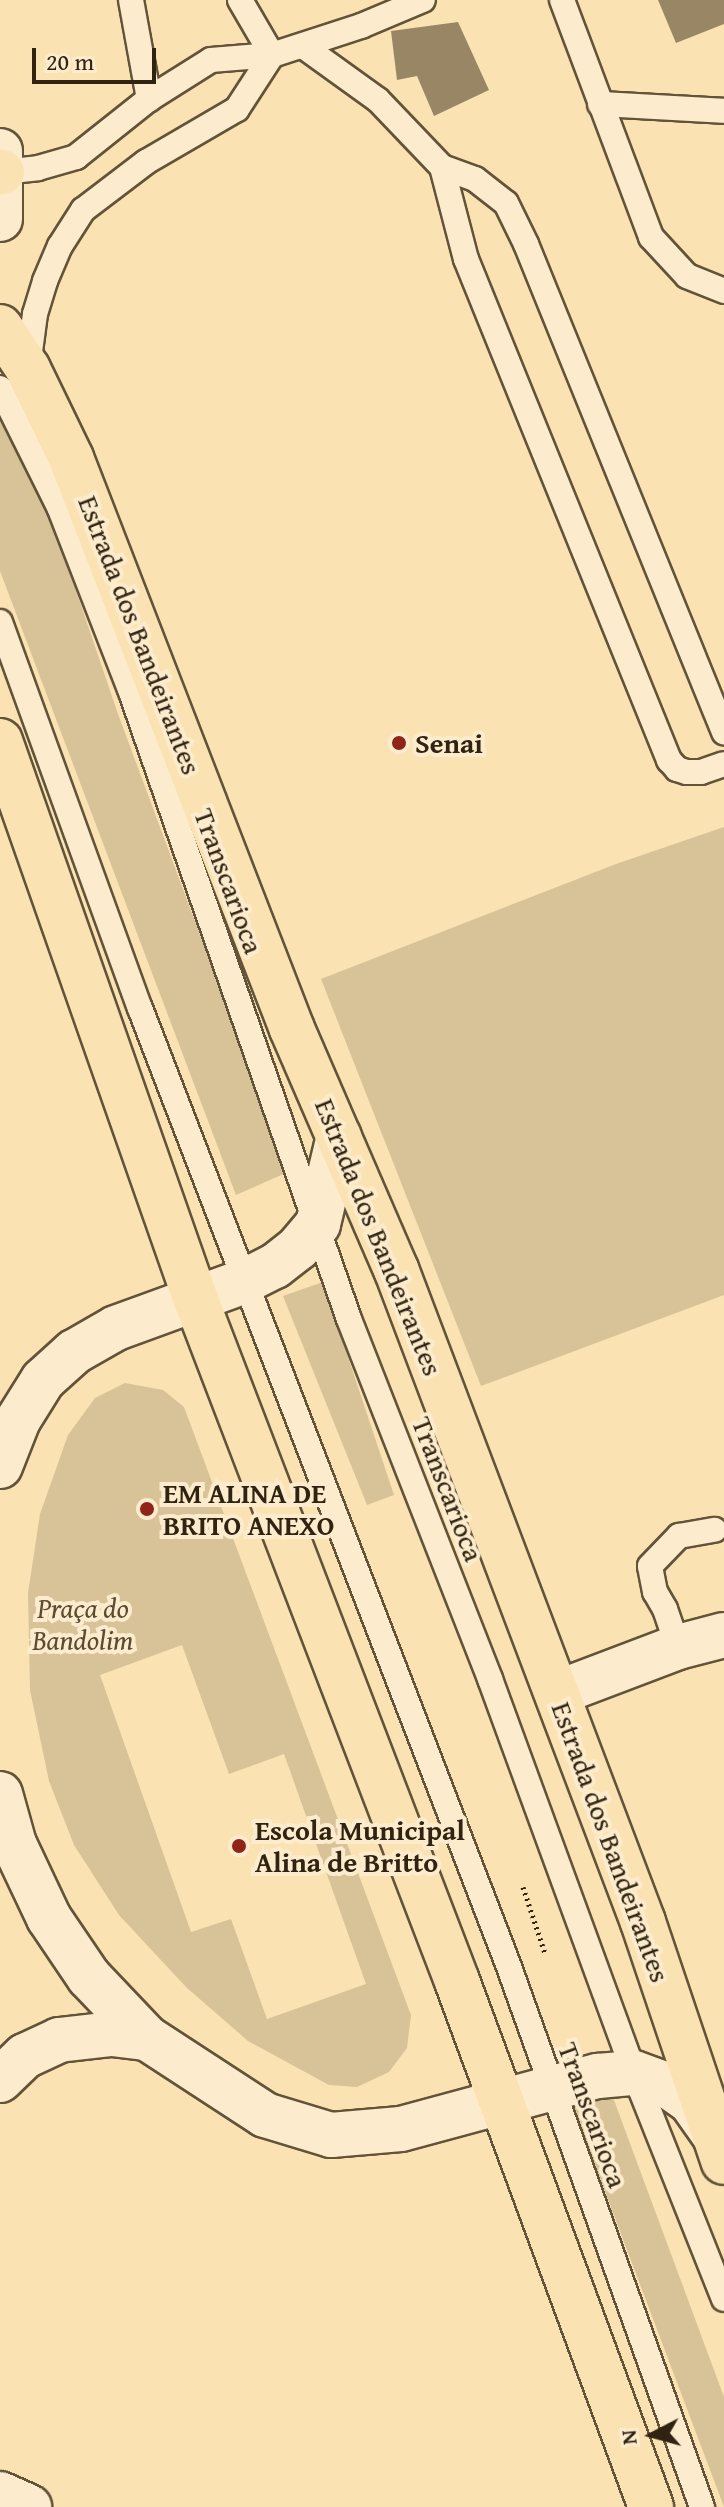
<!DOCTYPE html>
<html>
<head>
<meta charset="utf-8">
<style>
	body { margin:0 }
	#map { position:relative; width:724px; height:2507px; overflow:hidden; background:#fae2b2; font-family:"Gentium Book Plus",serif }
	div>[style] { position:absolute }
	.green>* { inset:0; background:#d8c297 }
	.building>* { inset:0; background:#998665 }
	.path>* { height:5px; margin-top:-2.5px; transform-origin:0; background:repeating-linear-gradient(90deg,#302311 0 2px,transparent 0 6px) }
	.roads { filter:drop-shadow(2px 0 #625339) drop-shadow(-2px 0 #625339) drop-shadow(0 2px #625339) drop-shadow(0 -2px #625339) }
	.lane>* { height:24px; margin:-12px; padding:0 12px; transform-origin:12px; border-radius:12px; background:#fceccd }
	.street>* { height:44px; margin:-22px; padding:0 22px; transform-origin:22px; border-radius:22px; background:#fceccd }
	.secondary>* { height:44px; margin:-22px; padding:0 22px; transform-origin:22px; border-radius:22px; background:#fceccd }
	.primary>* { height:44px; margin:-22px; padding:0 22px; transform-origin:22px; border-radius:22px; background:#fae2b2 }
	.dots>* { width:22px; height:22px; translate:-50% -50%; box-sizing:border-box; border:4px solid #fceccd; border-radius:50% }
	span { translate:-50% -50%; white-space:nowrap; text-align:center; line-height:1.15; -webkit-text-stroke:8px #fceccd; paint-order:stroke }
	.street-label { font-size:28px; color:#302311 }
	.poi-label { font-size:28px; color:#302311; font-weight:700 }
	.left { translate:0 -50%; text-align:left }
	.park-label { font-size:28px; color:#5a4b32; font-style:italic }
	.north { position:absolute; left:612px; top:2395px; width:80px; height:80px; -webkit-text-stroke:6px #fceccd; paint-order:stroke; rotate:264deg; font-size:22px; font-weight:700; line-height:32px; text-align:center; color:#302311 }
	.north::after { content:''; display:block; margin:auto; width:28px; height:36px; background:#302311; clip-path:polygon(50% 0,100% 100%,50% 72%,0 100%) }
	.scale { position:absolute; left:32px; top:48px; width:124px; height:36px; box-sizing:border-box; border:4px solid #302311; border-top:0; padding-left:10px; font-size:24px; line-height:28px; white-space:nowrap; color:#302311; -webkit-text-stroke:6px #fceccd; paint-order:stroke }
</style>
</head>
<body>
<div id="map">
	<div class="green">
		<div style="clip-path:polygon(0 403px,33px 464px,118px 714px,288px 1172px,236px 1195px,0 571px)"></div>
		<div style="clip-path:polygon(724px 827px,724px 1295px,481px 1386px,321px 979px,616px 864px)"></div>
		<div style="clip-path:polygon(323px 1282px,394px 1495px,367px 1505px,283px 1296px)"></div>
		<div style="clip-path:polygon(evenodd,125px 1383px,163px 1390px,184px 1407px,411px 2015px,407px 2048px,389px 2072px,357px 2087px,329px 2085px,248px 2041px,186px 1987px,119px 1915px,74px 1845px,49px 1781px,30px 1690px,28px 1593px,40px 1514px,68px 1435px,95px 1398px,125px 1383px,182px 1645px,229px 1774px,284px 1754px,366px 1984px,267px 2019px,231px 1919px,191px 1932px,100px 1675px,182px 1645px)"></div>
		<div style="clip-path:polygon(608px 2084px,724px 2397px,724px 2507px,569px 2096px)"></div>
	</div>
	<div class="building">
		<div style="clip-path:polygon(658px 0,724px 0,724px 24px,676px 43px)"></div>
		<div style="clip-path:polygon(458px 22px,489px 90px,434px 116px,417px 76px,397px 80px,391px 31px)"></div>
	</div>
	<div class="path">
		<div style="left:523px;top:1887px;width:70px;rotate:71.6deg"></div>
	</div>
	<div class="roads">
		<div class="lane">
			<div style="left:131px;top:0;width:101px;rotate:79.7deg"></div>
			<div style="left:240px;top:0;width:64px;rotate:59.8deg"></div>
			<div style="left:562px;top:0;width:253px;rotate:69.4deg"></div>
			<div style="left:651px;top:237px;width:53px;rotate:47.3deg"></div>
			<div style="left:687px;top:276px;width:40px;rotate:22deg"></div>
			<div style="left:303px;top:46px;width:92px;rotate:35.8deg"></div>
			<div style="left:378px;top:100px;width:93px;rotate:46.3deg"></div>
			<div style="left:442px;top:167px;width:35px;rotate:20deg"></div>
			<div style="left:475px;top:179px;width:39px;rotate:38deg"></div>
			<div style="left:506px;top:203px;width:46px;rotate:64deg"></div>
			<div style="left:526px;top:244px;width:527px;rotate:67.92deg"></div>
			<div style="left:600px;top:104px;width:124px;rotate:3.2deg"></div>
			<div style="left:442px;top:167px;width:95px;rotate:75.4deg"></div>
			<div style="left:466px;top:259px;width:541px;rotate:67.94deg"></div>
			<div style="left:669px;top:760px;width:12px;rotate:48deg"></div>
			<div style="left:677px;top:769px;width:10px;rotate:17deg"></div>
			<div style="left:687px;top:772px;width:14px"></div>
			<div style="left:701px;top:772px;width:24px;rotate:-19deg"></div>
			<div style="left:2px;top:172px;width:36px;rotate:-6deg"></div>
			<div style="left:38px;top:168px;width:40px;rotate:-16deg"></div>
			<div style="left:76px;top:157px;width:93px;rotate:-38.5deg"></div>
			<div style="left:149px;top:99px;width:73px;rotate:-32.2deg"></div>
			<div style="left:211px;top:60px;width:61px;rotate:-4.7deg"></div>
			<div style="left:272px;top:55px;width:94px;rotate:-18deg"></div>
			<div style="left:361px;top:26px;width:67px;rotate:-22.8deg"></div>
			<div style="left:28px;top:367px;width:53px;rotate:-82.5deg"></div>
			<div style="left:35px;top:314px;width:34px;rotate:-73deg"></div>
			<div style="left:45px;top:281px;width:38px;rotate:-67deg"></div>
			<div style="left:60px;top:246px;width:43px;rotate:-57.4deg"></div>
			<div style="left:83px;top:210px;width:79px;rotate:-37.3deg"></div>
			<div style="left:146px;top:162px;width:105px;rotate:-30.2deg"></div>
			<div style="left:237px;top:109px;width:64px;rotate:-57.1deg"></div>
			<div style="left:0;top:388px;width:135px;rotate:63.6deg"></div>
			<div style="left:60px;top:509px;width:196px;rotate:68.8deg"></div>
			<div style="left:131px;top:692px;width:664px;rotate:70.83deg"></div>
			<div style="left:349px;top:1319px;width:387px;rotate:68.6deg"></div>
			<div style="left:490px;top:1679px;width:419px;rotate:69.9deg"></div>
			<div style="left:634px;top:2073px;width:243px;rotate:68.3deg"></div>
			<div style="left:0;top:622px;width:411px;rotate:70.1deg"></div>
			<div style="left:140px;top:1008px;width:1024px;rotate:68.95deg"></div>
			<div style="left:508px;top:1964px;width:577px;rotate:70.34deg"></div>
			<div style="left:678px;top:1647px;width:40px;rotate:-108.9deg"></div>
			<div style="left:665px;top:1609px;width:20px;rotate:-120deg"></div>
			<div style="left:655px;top:1592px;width:26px;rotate:-101deg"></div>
			<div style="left:650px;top:1566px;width:42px;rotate:-46deg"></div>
			<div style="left:679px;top:1536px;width:36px;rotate:-10deg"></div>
		</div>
		<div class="street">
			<div style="left:0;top:151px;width:68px;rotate:90deg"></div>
			<div style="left:557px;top:1693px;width:129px;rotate:-20.8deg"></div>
			<div style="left:678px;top:1647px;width:48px;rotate:-14.6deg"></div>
			<div style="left:0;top:2494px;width:32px;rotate:24deg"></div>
		</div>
		<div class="secondary">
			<div style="left:0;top:1466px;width:49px;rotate:-68.6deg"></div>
			<div style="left:18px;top:1420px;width:47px;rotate:-58deg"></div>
			<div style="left:43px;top:1380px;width:42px;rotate:-42.1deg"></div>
			<div style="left:74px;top:1352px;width:48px;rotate:-29.7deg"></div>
			<div style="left:116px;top:1328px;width:137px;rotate:-20deg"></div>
			<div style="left:245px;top:1281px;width:34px;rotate:-27deg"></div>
			<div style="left:275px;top:1266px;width:29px;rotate:-38deg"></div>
			<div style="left:298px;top:1248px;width:31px;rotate:-50deg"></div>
			<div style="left:318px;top:1224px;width:90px;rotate:-76.6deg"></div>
			<div style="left:0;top:1794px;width:52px;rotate:74.4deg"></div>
			<div style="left:14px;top:1844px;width:82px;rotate:64.7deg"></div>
			<div style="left:49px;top:1918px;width:71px;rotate:55.9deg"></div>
			<div style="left:89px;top:1977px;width:84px;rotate:46.4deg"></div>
			<div style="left:147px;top:2038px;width:141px;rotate:33.1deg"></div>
			<div style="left:265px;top:2115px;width:69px;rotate:16.9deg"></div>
			<div style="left:331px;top:2135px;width:70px;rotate:-4.9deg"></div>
			<div style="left:401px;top:2129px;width:204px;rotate:-15.1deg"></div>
			<div style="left:598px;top:2076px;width:36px;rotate:-5deg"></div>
			<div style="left:634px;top:2073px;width:35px;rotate:20deg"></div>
			<div style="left:667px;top:2085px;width:29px;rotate:35deg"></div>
			<div style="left:691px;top:2102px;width:42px;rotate:54.8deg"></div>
			<div style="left:0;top:2080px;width:35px;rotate:-44deg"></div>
			<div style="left:25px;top:2056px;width:38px;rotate:-25deg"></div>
			<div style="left:59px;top:2040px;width:53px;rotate:-6.5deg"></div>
			<div style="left:112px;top:2034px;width:35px;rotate:7deg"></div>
		</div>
		<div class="primary">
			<div style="left:0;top:172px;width:2px"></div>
			<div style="left:0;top:327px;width:50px;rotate:56.3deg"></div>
			<div style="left:28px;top:369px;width:99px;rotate:64.2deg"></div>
			<div style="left:71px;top:458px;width:612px;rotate:68.84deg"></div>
			<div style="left:292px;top:1029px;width:262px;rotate:66.6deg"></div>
			<div style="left:396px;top:1269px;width:698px;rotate:69.28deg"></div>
			<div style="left:643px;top:1922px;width:253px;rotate:71.4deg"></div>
			<div style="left:0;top:741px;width:592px;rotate:70.68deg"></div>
			<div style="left:196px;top:1300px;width:729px;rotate:69.03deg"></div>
			<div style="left:457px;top:1981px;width:561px;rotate:69.75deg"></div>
		</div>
	</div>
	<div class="dots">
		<div style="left:399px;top:743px;background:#8f2418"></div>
		<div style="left:147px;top:1509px;background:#8f2418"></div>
		<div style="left:239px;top:1846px;background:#8f2418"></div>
	</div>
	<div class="street-label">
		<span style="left:140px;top:635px;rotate:69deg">Estrada dos Bandeirantes</span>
		<span style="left:229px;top:881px;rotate:70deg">Transcarioca</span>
		<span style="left:379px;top:1237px;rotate:68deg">Estrada dos Bandeirantes</span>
		<span style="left:448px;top:1489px;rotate:69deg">Transcarioca</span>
		<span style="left:611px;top:1842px;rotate:70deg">Estrada dos Bandeirantes</span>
		<span style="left:593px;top:2115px;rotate:70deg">Transcarioca</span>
	</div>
	<div class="poi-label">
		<span class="left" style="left:415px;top:743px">Senai</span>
		<span class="left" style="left:163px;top:1509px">EM ALINA DE<br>BRITO ANEXO</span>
		<span class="left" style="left:255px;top:1846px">Escola Municipal<br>Alina de Britto</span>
	</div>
	<div class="park-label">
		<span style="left:83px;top:1624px">Praça do<br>Bandolim</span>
	</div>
	<div class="north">N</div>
	<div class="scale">20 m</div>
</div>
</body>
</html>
